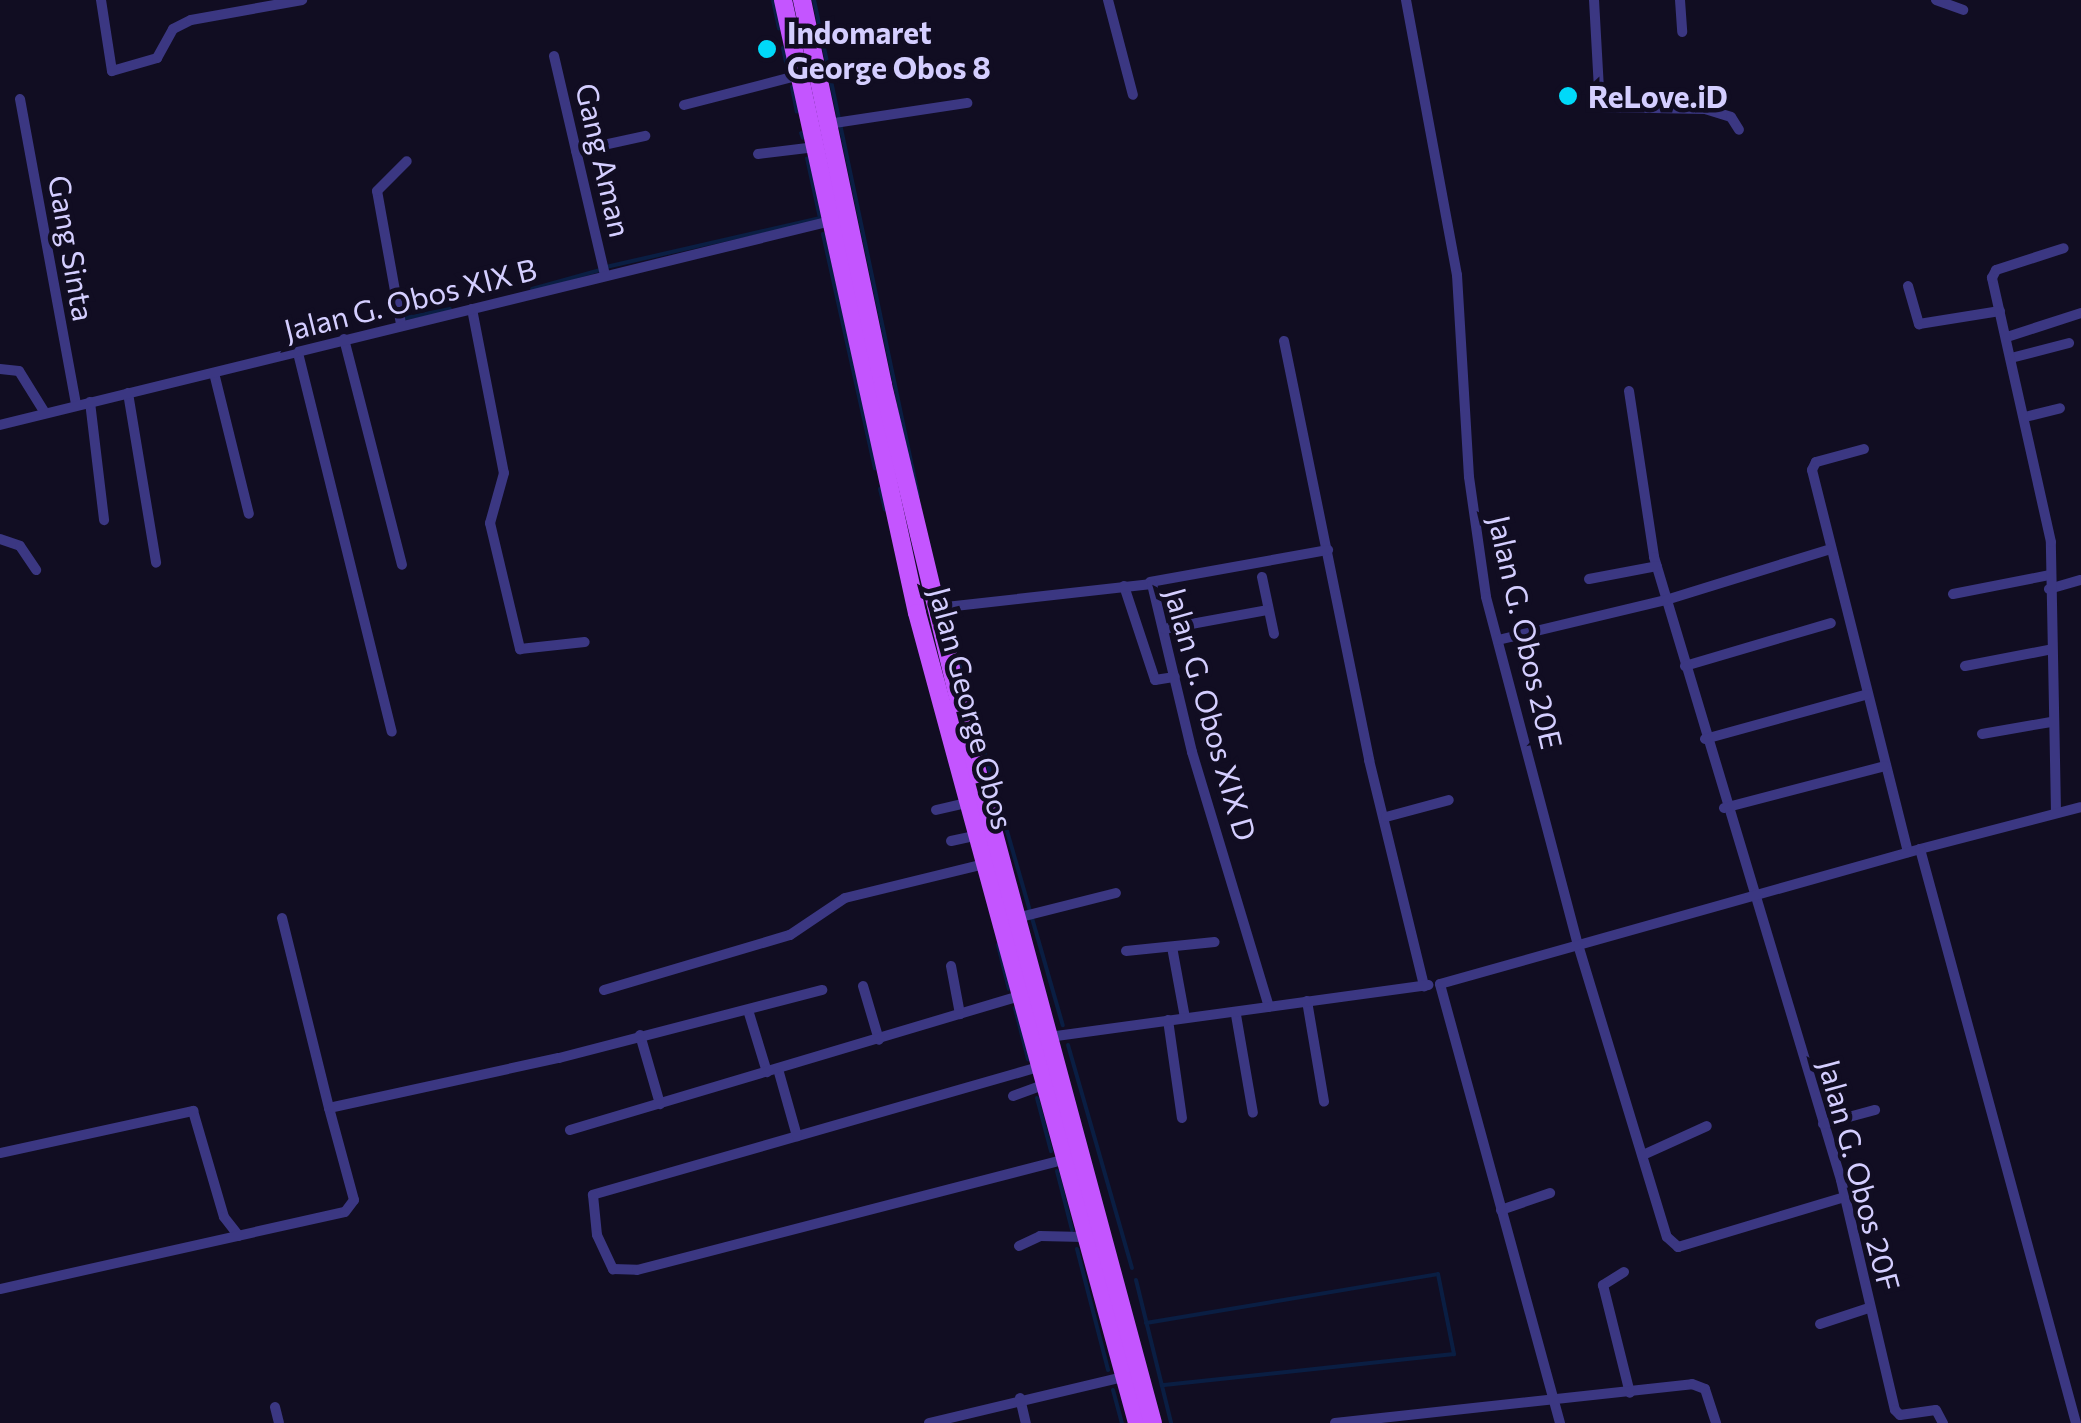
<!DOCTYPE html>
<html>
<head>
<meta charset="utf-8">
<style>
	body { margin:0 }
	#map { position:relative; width:2081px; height:1423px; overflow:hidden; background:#110d22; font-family:Commissioner,sans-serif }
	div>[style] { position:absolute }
	.stream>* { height:4px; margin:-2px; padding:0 2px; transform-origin:2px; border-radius:2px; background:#0a1e43 }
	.street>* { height:10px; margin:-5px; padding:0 5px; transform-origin:5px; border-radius:5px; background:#3b3782 }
	.primary>* { height:18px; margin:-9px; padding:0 9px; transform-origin:9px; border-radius:9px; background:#c455ff }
	.dots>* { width:28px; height:28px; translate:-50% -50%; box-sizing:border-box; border:5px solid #110d22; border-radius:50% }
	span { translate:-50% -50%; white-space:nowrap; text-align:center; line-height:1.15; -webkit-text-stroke:9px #110d22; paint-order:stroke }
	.poi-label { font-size:30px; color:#d4ceff; font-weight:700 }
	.left { translate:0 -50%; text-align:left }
	.street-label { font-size:30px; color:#d4ceff }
</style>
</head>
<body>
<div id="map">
	<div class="stream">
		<div style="left:773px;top:0;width:29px;rotate:78deg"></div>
		<div style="left:814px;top:0;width:506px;rotate:78.13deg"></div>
		<div style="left:783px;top:48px;width:19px;rotate:78deg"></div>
		<div style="left:792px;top:87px;width:25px;rotate:79deg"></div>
		<div style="left:801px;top:133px;width:5px;rotate:68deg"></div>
		<div style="left:823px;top:234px;width:240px;rotate:77.5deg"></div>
		<div style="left:606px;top:267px;width:220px;rotate:-12.9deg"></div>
		<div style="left:820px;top:218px;width:61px;rotate:-102.2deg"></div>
		<div style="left:532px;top:289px;width:71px;rotate:-15.6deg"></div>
		<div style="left:401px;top:319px;width:50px;rotate:-11.5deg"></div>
		<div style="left:880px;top:489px;width:21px;rotate:76deg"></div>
		<div style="left:958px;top:660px;width:380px;rotate:74deg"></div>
		<div style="left:998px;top:945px;width:45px;rotate:76deg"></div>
		<div style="left:1015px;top:1008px;width:53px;rotate:75.7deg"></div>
		<div style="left:1068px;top:1045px;width:232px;rotate:74deg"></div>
		<div style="left:1037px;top:1098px;width:55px;rotate:75.2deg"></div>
		<div style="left:1057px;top:1171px;width:61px;rotate:75.7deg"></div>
		<div style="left:1077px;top:1249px;width:125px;rotate:75.6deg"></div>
		<div style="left:1136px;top:1280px;width:147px;rotate:76.2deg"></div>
		<div style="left:1146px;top:1323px;width:296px;rotate:-9.5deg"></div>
		<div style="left:1438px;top:1274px;width:82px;rotate:78.7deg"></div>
		<div style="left:1454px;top:1354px;width:294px;rotate:173.9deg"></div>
		<div style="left:1113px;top:1390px;width:34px;rotate:75deg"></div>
	</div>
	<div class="street">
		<div style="left:101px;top:0;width:72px;rotate:81.2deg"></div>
		<div style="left:112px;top:71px;width:47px;rotate:-16.1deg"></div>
		<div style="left:157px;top:58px;width:33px;rotate:-61deg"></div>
		<div style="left:173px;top:29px;width:20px;rotate:-27deg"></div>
		<div style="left:191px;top:20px;width:113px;rotate:-10.2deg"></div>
		<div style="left:1108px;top:0;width:98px;rotate:75.3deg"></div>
		<div style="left:1406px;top:0;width:280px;rotate:79.5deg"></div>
		<div style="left:1457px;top:275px;width:202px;rotate:86.6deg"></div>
		<div style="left:1469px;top:477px;width:121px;rotate:81.9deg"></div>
		<div style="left:1486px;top:597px;width:363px;rotate:75.2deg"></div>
		<div style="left:1579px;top:948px;width:302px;rotate:73.1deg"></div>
		<div style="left:1667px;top:1237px;width:15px;rotate:42deg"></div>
		<div style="left:1678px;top:1247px;width:174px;rotate:-16.7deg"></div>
		<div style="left:1594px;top:0;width:107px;rotate:86.8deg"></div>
		<div style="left:1600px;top:107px;width:105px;rotate:1.1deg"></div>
		<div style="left:1705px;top:109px;width:27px;rotate:17deg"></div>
		<div style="left:1731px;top:117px;width:15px;rotate:58deg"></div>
		<div style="left:1680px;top:0;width:32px;rotate:86deg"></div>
		<div style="left:1936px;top:0;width:29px;rotate:20deg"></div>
		<div style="left:554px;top:56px;width:225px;rotate:76.9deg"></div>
		<div style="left:20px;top:99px;width:311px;rotate:79.6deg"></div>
		<div style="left:684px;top:105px;width:120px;rotate:-14.5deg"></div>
		<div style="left:828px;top:124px;width:141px;rotate:-8.6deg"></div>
		<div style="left:576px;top:151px;width:71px;rotate:-12.3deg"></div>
		<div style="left:758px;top:154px;width:58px;rotate:-6.9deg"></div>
		<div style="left:1908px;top:286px;width:40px;rotate:74deg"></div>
		<div style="left:1919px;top:324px;width:82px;rotate:-9.1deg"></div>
		<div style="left:472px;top:309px;width:167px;rotate:79deg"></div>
		<div style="left:504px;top:473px;width:52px;rotate:105.6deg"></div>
		<div style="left:490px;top:523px;width:130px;rotate:76.6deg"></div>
		<div style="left:520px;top:649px;width:65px;rotate:-6.1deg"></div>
		<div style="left:401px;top:324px;width:135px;rotate:-100.2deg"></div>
		<div style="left:377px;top:191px;width:42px;rotate:-45deg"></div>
		<div style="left:2007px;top:337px;width:78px;rotate:-18deg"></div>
		<div style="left:344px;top:339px;width:233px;rotate:75.6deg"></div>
		<div style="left:1284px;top:341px;width:428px;rotate:78.5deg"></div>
		<div style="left:1369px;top:760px;width:233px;rotate:76.3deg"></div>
		<div style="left:298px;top:353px;width:390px;rotate:76.1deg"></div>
		<div style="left:2011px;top:358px;width:60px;rotate:-14.5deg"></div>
		<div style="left:0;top:369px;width:19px;rotate:6deg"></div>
		<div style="left:19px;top:371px;width:49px;rotate:58.2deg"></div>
		<div style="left:214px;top:373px;width:145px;rotate:76.1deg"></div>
		<div style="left:1629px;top:391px;width:168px;rotate:81.4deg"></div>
		<div style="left:1654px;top:557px;width:650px;rotate:73.29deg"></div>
		<div style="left:1841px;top:1180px;width:236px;rotate:76.8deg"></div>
		<div style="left:1895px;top:1410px;width:7px;rotate:45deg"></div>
		<div style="left:1900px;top:1415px;width:36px;rotate:-8deg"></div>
		<div style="left:1936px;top:1410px;width:15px;rotate:62deg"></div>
		<div style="left:128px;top:393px;width:172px;rotate:80.6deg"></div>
		<div style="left:90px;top:402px;width:119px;rotate:83.2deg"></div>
		<div style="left:2025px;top:417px;width:36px;rotate:-14deg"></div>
		<div style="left:0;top:425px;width:856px;rotate:-13.79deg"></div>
		<div style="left:1864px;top:449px;width:50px;rotate:164.8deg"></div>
		<div style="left:1816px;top:462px;width:9px;rotate:117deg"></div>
		<div style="left:1812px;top:470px;width:394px;rotate:75.9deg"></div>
		<div style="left:0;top:539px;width:21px;rotate:19deg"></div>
		<div style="left:20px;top:546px;width:29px;rotate:56deg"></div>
		<div style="left:1262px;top:577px;width:58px;rotate:78.1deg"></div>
		<div style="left:1589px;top:579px;width:69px;rotate:-10.8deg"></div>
		<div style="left:1150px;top:582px;width:181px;rotate:-10.2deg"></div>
		<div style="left:1124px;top:586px;width:99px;rotate:71.7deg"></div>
		<div style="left:1155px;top:680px;width:20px;rotate:-9deg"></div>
		<div style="left:2049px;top:589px;width:33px;rotate:-16deg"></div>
		<div style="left:1953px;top:594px;width:99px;rotate:-11.1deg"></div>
		<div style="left:937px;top:608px;width:216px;rotate:-6.4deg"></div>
		<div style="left:1152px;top:584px;width:173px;rotate:76.6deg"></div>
		<div style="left:1192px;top:752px;width:266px;rotate:73.2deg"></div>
		<div style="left:1164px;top:629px;width:106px;rotate:-10.4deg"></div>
		<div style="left:1498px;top:640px;width:173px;rotate:-13.4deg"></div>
		<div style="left:1666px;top:600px;width:170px;rotate:-17.2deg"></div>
		<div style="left:1685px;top:666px;width:152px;rotate:-16.4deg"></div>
		<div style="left:1965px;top:666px;width:85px;rotate:-10.9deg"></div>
		<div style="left:1982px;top:734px;width:70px;rotate:-9.9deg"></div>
		<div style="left:1705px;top:739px;width:169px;rotate:-15.4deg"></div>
		<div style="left:1724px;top:808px;width:166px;rotate:-14.6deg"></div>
		<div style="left:936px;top:810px;width:35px;rotate:-13deg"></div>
		<div style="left:2056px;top:812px;width:270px;rotate:-91.1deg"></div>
		<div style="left:2051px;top:542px;width:271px;rotate:-102.6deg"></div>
		<div style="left:1992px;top:278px;width:9px;rotate:-63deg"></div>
		<div style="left:1996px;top:270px;width:71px;rotate:-17.9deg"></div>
		<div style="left:1386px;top:817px;width:65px;rotate:-15.1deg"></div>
		<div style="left:951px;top:841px;width:29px;rotate:-12deg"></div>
		<div style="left:1920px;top:849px;width:166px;rotate:-14.6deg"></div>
		<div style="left:282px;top:918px;width:196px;rotate:76.1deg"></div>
		<div style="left:1017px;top:918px;width:102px;rotate:-14.2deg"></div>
		<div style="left:1172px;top:947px;width:72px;rotate:79.6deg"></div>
		<div style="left:1126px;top:951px;width:89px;rotate:-5.8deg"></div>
		<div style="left:951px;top:966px;width:49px;rotate:79.4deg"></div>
		<div style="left:863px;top:986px;width:56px;rotate:73.5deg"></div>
		<div style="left:604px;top:990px;width:194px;rotate:-16.5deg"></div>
		<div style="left:790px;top:935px;width:66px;rotate:-33.9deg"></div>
		<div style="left:845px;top:898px;width:143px;rotate:-13.7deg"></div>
		<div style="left:1307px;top:1001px;width:102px;rotate:80.4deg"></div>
		<div style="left:748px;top:1010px;width:65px;rotate:73deg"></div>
		<div style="left:1236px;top:1015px;width:99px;rotate:80.2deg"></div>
		<div style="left:1168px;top:1020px;width:99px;rotate:81.9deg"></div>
		<div style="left:640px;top:1035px;width:72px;rotate:73.8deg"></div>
		<div style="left:1049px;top:1037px;width:383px;rotate:-7.8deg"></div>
		<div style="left:1035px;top:1068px;width:460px;rotate:164deg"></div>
		<div style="left:593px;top:1195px;width:40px;rotate:84.3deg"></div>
		<div style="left:597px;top:1235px;width:38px;rotate:65deg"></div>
		<div style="left:613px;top:1269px;width:24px;rotate:2deg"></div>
		<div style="left:637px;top:1270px;width:439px;rotate:-14.5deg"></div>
		<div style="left:778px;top:1069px;width:70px;rotate:74.2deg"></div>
		<div style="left:1013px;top:1096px;width:32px;rotate:-20deg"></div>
		<div style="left:1823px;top:1124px;width:54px;rotate:-15.1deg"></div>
		<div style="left:570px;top:1130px;width:466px;rotate:-16.6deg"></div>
		<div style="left:0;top:1153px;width:198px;rotate:-12.3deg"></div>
		<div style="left:193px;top:1111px;width:110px;rotate:73.7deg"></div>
		<div style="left:224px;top:1217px;width:24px;rotate:52deg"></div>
		<div style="left:1643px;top:1155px;width:70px;rotate:-24.4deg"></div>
		<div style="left:1501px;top:1210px;width:52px;rotate:-19.1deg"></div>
		<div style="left:1019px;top:1246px;width:23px;rotate:-25deg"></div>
		<div style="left:1040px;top:1236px;width:44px;rotate:1.3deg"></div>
		<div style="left:1624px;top:1272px;width:25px;rotate:148deg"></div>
		<div style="left:1603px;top:1285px;width:111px;rotate:76deg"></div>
		<div style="left:0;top:1289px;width:353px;rotate:-12.6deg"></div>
		<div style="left:345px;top:1212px;width:15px;rotate:-53deg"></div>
		<div style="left:354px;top:1200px;width:95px;rotate:-105.2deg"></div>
		<div style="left:329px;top:1108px;width:235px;rotate:-12.3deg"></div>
		<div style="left:559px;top:1058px;width:272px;rotate:-14.5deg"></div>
		<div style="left:1820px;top:1324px;width:52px;rotate:-18.1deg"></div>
		<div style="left:1020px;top:1398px;width:26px;rotate:77deg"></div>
		<div style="left:275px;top:1407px;width:16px;rotate:76deg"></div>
		<div style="left:929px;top:1423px;width:199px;rotate:-13.3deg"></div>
		<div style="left:1335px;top:1423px;width:359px;rotate:-6.2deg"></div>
		<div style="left:1692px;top:1384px;width:14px;rotate:21deg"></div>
		<div style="left:1705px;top:1389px;width:36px;rotate:72deg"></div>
		<div style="left:1560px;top:1423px;width:455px;rotate:-105.3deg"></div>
		<div style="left:1440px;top:984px;width:499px;rotate:-15.7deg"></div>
		<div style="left:1920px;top:849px;width:595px;rotate:74.8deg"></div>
	</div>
	<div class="primary">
		<div style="left:783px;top:0;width:627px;rotate:77.67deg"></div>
		<div style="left:917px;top:613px;width:839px;rotate:74.8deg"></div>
		<div style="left:802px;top:0;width:393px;rotate:78.1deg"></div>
		<div style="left:883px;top:385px;width:342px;rotate:76.5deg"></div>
		<div style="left:963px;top:718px;width:730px;rotate:74.92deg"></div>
	</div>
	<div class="dots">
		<div style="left:767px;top:49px;background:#00d9f9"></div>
		<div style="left:1568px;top:96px;background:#00d9f9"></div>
	</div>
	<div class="poi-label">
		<span class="left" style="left:787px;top:49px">Indomaret<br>George Obos 8</span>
		<span class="left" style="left:1588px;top:96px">ReLove.iD</span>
	</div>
	<div class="street-label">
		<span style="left:604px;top:160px;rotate:77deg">Gang Aman</span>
		<span style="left:72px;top:248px;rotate:80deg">Gang Sinta</span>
		<span style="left:410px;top:299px;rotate:-14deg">Jalan G. Obos XIX B</span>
		<span style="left:1526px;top:632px;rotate:77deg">Jalan G. Obos 20E</span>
		<span style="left:972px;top:708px;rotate:75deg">Jalan George Obos</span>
		<span style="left:1211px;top:714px;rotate:74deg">Jalan G. Obos XIX D</span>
		<span style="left:1860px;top:1175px;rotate:75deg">Jalan G. Obos 20F</span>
	</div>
</div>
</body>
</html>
